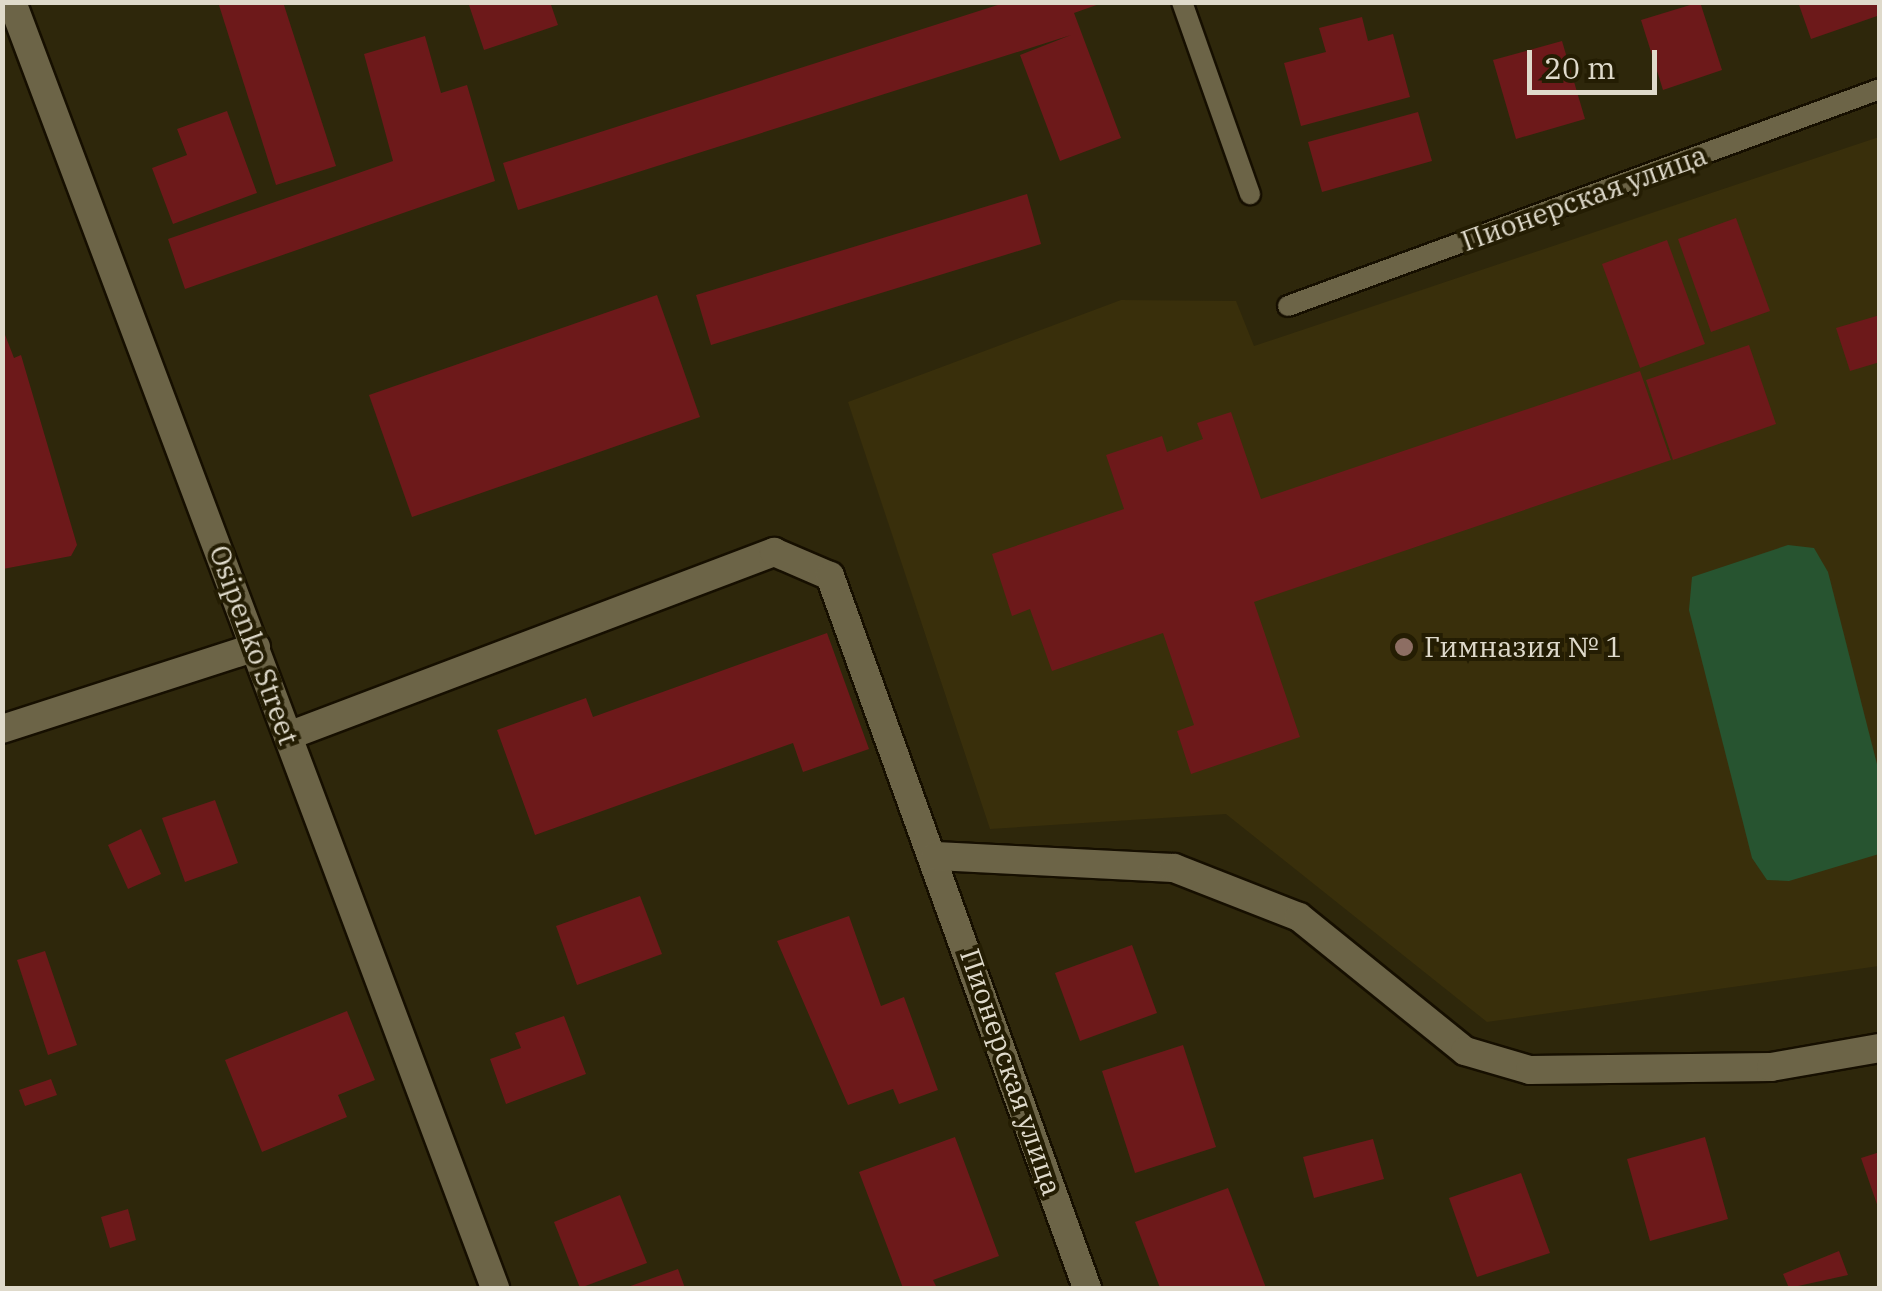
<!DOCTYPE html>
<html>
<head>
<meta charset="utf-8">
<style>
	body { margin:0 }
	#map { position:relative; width:1882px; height:1291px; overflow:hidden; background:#2e270b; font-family:"IBM Plex Serif",serif }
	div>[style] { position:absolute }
	.built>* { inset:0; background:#392f0b }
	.green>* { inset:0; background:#275430 }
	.building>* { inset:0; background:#6d191a }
	.roads { filter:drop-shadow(2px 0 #160f00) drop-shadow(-2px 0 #160f00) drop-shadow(0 2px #160f00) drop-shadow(0 -2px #160f00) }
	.service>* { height:20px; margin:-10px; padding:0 10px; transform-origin:10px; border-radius:10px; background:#6c6447 }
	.minor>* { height:28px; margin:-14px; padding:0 14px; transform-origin:14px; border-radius:14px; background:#6c6447 }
	.dots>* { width:28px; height:28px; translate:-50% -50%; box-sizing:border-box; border:5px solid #241d03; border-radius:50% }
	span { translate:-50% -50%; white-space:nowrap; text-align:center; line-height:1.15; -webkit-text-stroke:8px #241d03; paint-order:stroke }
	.street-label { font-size:28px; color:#dfdacb }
	.poi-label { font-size:28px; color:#dfdacb }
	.left { translate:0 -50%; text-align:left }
	.frame { position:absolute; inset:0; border:5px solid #dfdacb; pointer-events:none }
	.scale { position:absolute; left:1527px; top:50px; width:130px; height:45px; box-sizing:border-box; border:5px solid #dfdacb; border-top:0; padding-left:12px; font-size:30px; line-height:35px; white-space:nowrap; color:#dfdacb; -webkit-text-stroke:8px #241d03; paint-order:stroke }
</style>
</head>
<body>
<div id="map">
	<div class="built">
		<div style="clip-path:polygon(1879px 137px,1879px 966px,1487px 1022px,1226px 814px,990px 829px,848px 402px,1121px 300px,1236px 301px,1254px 346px)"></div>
	</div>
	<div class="green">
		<div style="clip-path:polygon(1788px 545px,1814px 548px,1828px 572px,1880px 776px,1879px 854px,1789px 881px,1767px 880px,1752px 858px,1689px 610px,1692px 577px)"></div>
	</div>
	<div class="building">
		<div style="clip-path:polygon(218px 2px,283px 2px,336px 166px,276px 185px)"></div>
		<div style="clip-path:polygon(468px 2px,550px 2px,558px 25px,484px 50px)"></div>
		<div style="clip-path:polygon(1007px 2px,1105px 2px,1074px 13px,1121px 138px,1060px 161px,1020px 55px,1071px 35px,518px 210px,503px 163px)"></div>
		<div style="clip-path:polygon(1700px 2px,1722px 70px,1663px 90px,1641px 20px)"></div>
		<div style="clip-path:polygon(1798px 2px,1880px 2px,1880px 15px,1811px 39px)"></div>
		<div style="clip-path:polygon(1362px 17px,1368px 41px,1393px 34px,1410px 97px,1301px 126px,1284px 63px,1326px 52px,1319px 28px)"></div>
		<div style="clip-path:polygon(425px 36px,441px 93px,467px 85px,495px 181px,185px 289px,168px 239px,393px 161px,364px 54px)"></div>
		<div style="clip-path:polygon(1562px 41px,1585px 119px,1516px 139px,1493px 60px)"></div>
		<div style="clip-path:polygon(227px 111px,257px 193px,173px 224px,152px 168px,187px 155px,177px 129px)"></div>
		<div style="clip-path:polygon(1418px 112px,1432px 161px,1322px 192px,1308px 142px)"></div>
		<div style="clip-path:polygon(1027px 194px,1041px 244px,711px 345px,696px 295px)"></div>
		<div style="clip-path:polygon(1736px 218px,1770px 311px,1711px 332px,1678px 239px)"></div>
		<div style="clip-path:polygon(1667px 240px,1705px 344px,1640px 368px,1602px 264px)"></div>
		<div style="clip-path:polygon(657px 295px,700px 417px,412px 517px,369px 395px)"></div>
		<div style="clip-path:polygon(1880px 315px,1880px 362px,1850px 371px,1836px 328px)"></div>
		<div style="clip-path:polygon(2px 327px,14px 358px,21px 355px,77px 545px,71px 556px,3px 569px,2px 580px)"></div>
		<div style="clip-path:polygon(1749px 345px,1776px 424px,1673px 460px,1646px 380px)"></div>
		<div style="clip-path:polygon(1640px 371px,1671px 460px,1254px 602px,1300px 737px,1191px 774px,1177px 731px,1194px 725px,1163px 633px,1052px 671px,1030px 609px,1012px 616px,992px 554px,1124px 509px,1106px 455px,1162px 436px,1167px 452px,1203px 439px,1197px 423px,1231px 412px,1261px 499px)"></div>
		<div style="clip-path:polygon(827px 633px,869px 749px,803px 772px,793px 743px,535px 835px,497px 730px,586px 698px,593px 717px)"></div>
		<div style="clip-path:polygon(215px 800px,238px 863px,185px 882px,162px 818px)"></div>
		<div style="clip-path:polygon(141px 829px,161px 874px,128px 889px,108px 845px)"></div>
		<div style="clip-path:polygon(640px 896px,662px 954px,577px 985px,556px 926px)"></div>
		<div style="clip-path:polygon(849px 916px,881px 1006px,904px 997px,938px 1090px,899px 1104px,893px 1089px,848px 1105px,777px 941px)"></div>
		<div style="clip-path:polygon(1132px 945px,1157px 1013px,1080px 1041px,1055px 973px)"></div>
		<div style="clip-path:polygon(45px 951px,77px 1045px,48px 1055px,17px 960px)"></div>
		<div style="clip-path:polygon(347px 1011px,375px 1080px,338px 1095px,347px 1117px,262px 1152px,225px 1060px)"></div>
		<div style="clip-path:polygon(564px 1016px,586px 1074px,506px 1104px,490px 1059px,521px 1048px,515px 1033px)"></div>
		<div style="clip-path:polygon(1183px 1045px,1216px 1147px,1135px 1173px,1102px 1071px)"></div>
		<div style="clip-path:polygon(51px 1079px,57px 1095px,25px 1106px,19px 1090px)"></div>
		<div style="clip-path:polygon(955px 1137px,999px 1256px,933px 1280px,937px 1288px,903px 1288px,859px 1172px)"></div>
		<div style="clip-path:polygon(1705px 1137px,1728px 1219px,1650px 1241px,1627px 1159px)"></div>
		<div style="clip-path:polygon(1373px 1139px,1384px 1179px,1314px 1198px,1303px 1157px)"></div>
		<div style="clip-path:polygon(1880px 1152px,1880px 1210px,1879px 1210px,1861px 1158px)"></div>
		<div style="clip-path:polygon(1521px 1173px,1550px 1253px,1477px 1277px,1449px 1198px)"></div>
		<div style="clip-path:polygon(1228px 1188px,1266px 1288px,1160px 1288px,1135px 1222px)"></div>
		<div style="clip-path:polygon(620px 1195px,647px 1263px,580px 1288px,554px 1222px)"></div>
		<div style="clip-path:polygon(128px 1209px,136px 1240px,110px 1248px,101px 1217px)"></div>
		<div style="clip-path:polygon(1839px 1251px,1848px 1275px,1789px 1288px,1783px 1274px)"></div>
		<div style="clip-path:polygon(678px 1269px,685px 1288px,625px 1288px)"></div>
	</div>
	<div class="roads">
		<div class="service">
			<div style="left:1182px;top:2px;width:204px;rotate:70.5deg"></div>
			<div style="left:1288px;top:306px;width:631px;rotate:-20.13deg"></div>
		</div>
		<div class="minor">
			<div style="left:12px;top:2px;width:1374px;rotate:69.41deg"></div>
			<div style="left:2px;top:729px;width:267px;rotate:-17.9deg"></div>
			<div style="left:288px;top:736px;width:520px;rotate:-20.74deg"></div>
			<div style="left:774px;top:552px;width:61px;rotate:23.2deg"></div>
			<div style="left:830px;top:576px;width:757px;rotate:70.15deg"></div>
			<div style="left:935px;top:856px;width:239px;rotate:2.9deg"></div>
			<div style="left:1174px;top:868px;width:134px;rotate:21.4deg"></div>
			<div style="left:1299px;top:917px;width:213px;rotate:38.9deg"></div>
			<div style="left:1465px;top:1051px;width:68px;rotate:16.3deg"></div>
			<div style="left:1530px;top:1070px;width:241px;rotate:-0.7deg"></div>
			<div style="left:1771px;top:1067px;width:111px;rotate:-9.9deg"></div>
		</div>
	</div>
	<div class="dots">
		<div style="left:1404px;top:647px;background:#8d6e63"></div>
	</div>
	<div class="street-label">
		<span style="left:1584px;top:198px;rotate:-20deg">Пионерская улица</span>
		<span style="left:254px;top:645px;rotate:70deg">Osipenko Street</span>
		<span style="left:1011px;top:1072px;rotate:71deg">Пионерская улица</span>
	</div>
	<div class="poi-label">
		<span class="left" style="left:1424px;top:647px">Гимназия № 1</span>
	</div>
	<div class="frame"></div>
	<div class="scale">20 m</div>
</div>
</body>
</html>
